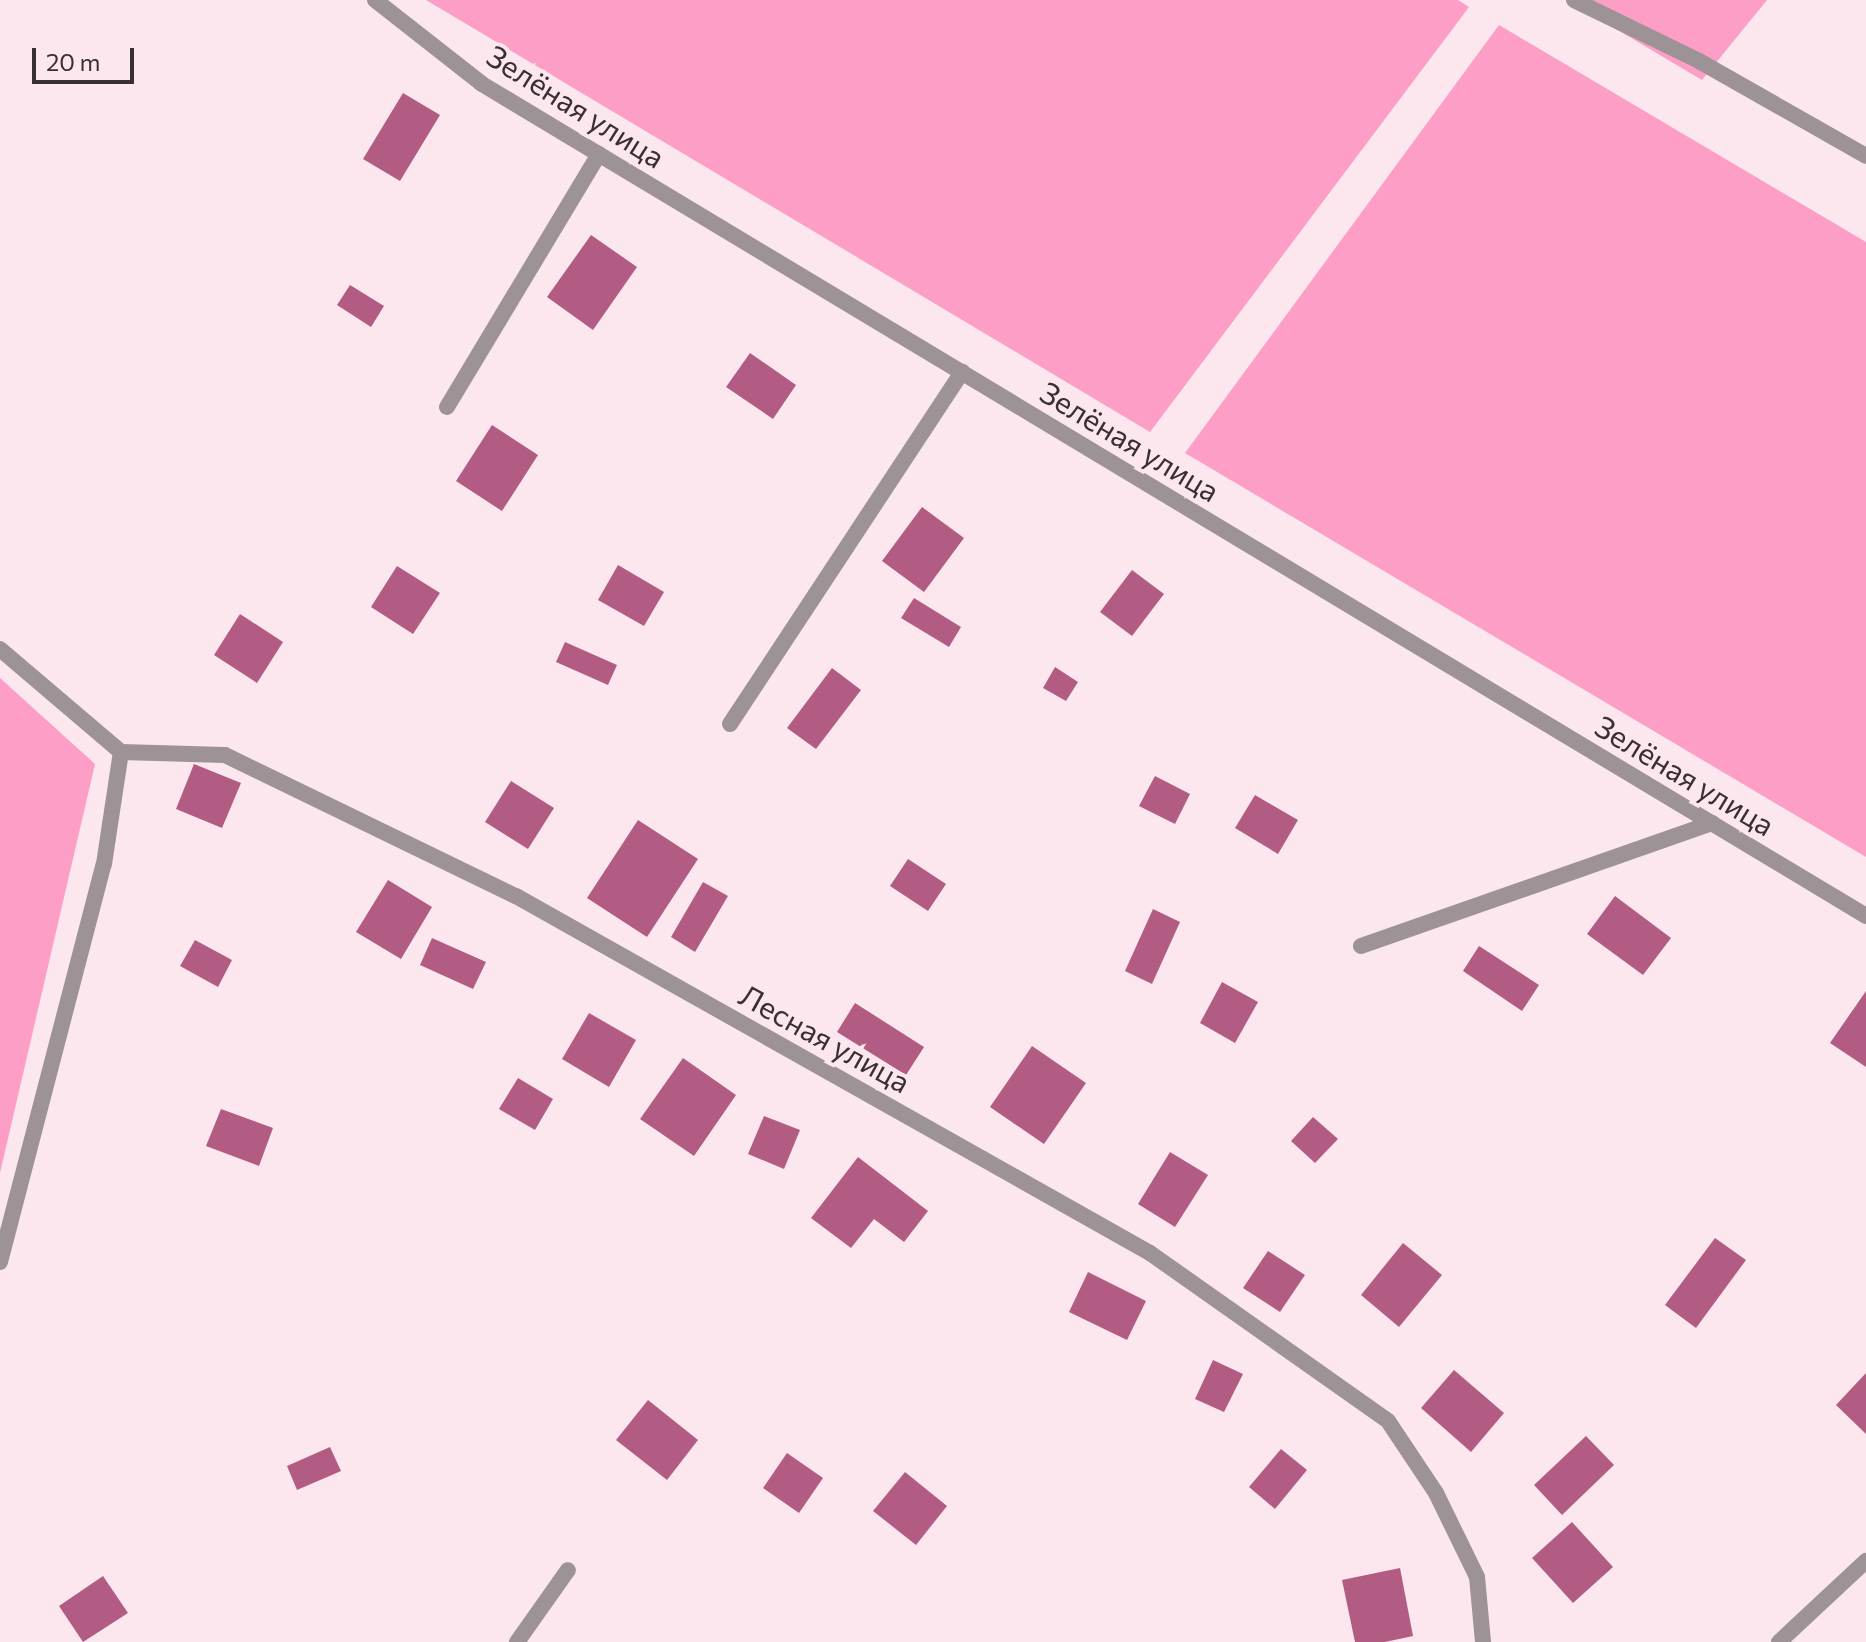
<!DOCTYPE html>
<html>
<head>
<meta charset="utf-8">
<style>
	body { margin:0 }
	#map { position:relative; width:1866px; height:1642px; overflow:hidden; background:#fce7ef; font-family:Commissioner,sans-serif }
	div>[style] { position:absolute }
	.forest>* { inset:0; background:#fc9ec6 }
	.building>* { inset:0; background:#b35c83 }
	.service>* { height:16px; margin:-8px; padding:0 8px; transform-origin:8px; border-radius:8px; background:#9d9396 }
	.minor>* { height:16px; margin:-8px; padding:0 8px; transform-origin:8px; border-radius:8px; background:#9d9396 }
	span { translate:-50% -50%; white-space:nowrap; text-align:center; line-height:1.15; -webkit-text-stroke:8px #fce7ef; paint-order:stroke }
	.street-label { font-size:30px; color:#392f33 }
	.scale { position:absolute; left:32px; top:48px; width:102px; height:36px; box-sizing:border-box; border:4px solid #392f33; border-top:0; padding-left:10px; font-size:24px; line-height:28px; white-space:nowrap; color:#392f33; -webkit-text-stroke:6px #fce7ef; paint-order:stroke }
</style>
</head>
<body>
<div id="map">
	<div class="forest">
		<div style="clip-path:polygon(426px 0,1458px 0,1469px 7px,1150px 432px)"></div>
		<div style="clip-path:polygon(1567px 0,1767px 0,1702px 80px)"></div>
		<div style="clip-path:polygon(1499px 25px,1866px 242px,1866px 857px,1185px 453px)"></div>
		<div style="clip-path:polygon(0 678px,95px 764px,0 1173px)"></div>
	</div>
	<div class="building">
		<div style="clip-path:polygon(403px 93px,440px 115px,400px 181px,363px 159px)"></div>
		<div style="clip-path:polygon(591px 235px,637px 267px,593px 330px,547px 297px)"></div>
		<div style="clip-path:polygon(350px 285px,384px 306px,371px 327px,337px 305px)"></div>
		<div style="clip-path:polygon(750px 353px,796px 385px,773px 419px,726px 387px)"></div>
		<div style="clip-path:polygon(492px 425px,538px 455px,502px 511px,456px 481px)"></div>
		<div style="clip-path:polygon(922px 507px,964px 538px,924px 592px,882px 561px)"></div>
		<div style="clip-path:polygon(618px 565px,664px 592px,644px 626px,598px 600px)"></div>
		<div style="clip-path:polygon(397px 566px,440px 593px,413px 634px,371px 607px)"></div>
		<div style="clip-path:polygon(1132px 570px,1164px 594px,1132px 636px,1100px 612px)"></div>
		<div style="clip-path:polygon(914px 598px,961px 627px,949px 647px,901px 618px)"></div>
		<div style="clip-path:polygon(240px 614px,283px 642px,257px 683px,214px 655px)"></div>
		<div style="clip-path:polygon(565px 642px,617px 665px,608px 685px,556px 662px)"></div>
		<div style="clip-path:polygon(1055px 667px,1078px 682px,1066px 701px,1043px 688px)"></div>
		<div style="clip-path:polygon(832px 668px,861px 690px,816px 749px,787px 728px)"></div>
		<div style="clip-path:polygon(194px 764px,241px 783px,222px 828px,176px 809px)"></div>
		<div style="clip-path:polygon(1155px 776px,1190px 794px,1175px 824px,1139px 806px)"></div>
		<div style="clip-path:polygon(511px 781px,554px 808px,528px 849px,485px 822px)"></div>
		<div style="clip-path:polygon(1255px 795px,1298px 820px,1278px 854px,1235px 828px)"></div>
		<div style="clip-path:polygon(638px 820px,698px 859px,647px 937px,587px 898px)"></div>
		<div style="clip-path:polygon(908px 859px,946px 884px,928px 911px,890px 886px)"></div>
		<div style="clip-path:polygon(388px 880px,432px 907px,401px 959px,356px 932px)"></div>
		<div style="clip-path:polygon(703px 882px,728px 896px,695px 952px,671px 937px)"></div>
		<div style="clip-path:polygon(1615px 896px,1671px 938px,1643px 975px,1587px 934px)"></div>
		<div style="clip-path:polygon(1153px 909px,1180px 922px,1152px 984px,1125px 971px)"></div>
		<div style="clip-path:polygon(432px 938px,486px 962px,473px 989px,420px 965px)"></div>
		<div style="clip-path:polygon(195px 940px,232px 960px,218px 987px,180px 966px)"></div>
		<div style="clip-path:polygon(1479px 946px,1539px 985px,1522px 1011px,1463px 971px)"></div>
		<div style="clip-path:polygon(1222px 982px,1258px 1002px,1235px 1043px,1200px 1023px)"></div>
		<div style="clip-path:polygon(1866px 991px,1866px 1067px,1830px 1043px)"></div>
		<div style="clip-path:polygon(855px 1003px,924px 1047px,906px 1075px,837px 1032px)"></div>
		<div style="clip-path:polygon(589px 1013px,636px 1040px,609px 1087px,562px 1059px)"></div>
		<div style="clip-path:polygon(1032px 1046px,1086px 1083px,1044px 1144px,990px 1107px)"></div>
		<div style="clip-path:polygon(683px 1058px,736px 1095px,694px 1156px,640px 1119px)"></div>
		<div style="clip-path:polygon(518px 1078px,553px 1099px,535px 1130px,499px 1109px)"></div>
		<div style="clip-path:polygon(221px 1109px,273px 1128px,259px 1166px,206px 1146px)"></div>
		<div style="clip-path:polygon(764px 1116px,800px 1130px,784px 1169px,748px 1154px)"></div>
		<div style="clip-path:polygon(1313px 1117px,1338px 1139px,1315px 1163px,1291px 1141px)"></div>
		<div style="clip-path:polygon(1170px 1152px,1208px 1175px,1175px 1227px,1138px 1204px)"></div>
		<div style="clip-path:polygon(858px 1157px,928px 1211px,904px 1242px,874px 1219px,851px 1248px,811px 1218px)"></div>
		<div style="clip-path:polygon(1715px 1238px,1746px 1260px,1696px 1328px,1665px 1305px)"></div>
		<div style="clip-path:polygon(1403px 1243px,1442px 1275px,1399px 1327px,1361px 1295px)"></div>
		<div style="clip-path:polygon(1268px 1251px,1305px 1275px,1280px 1312px,1243px 1288px)"></div>
		<div style="clip-path:polygon(1088px 1272px,1146px 1301px,1127px 1340px,1069px 1312px)"></div>
		<div style="clip-path:polygon(1213px 1360px,1243px 1374px,1224px 1412px,1195px 1399px)"></div>
		<div style="clip-path:polygon(1454px 1370px,1504px 1413px,1471px 1452px,1421px 1408px)"></div>
		<div style="clip-path:polygon(1866px 1373px,1866px 1434px,1836px 1405px)"></div>
		<div style="clip-path:polygon(648px 1400px,698px 1440px,667px 1480px,616px 1440px)"></div>
		<div style="clip-path:polygon(1586px 1436px,1614px 1465px,1562px 1515px,1534px 1485px)"></div>
		<div style="clip-path:polygon(330px 1447px,341px 1471px,297px 1490px,287px 1466px)"></div>
		<div style="clip-path:polygon(1281px 1449px,1307px 1470px,1275px 1509px,1249px 1487px)"></div>
		<div style="clip-path:polygon(787px 1453px,823px 1478px,799px 1513px,763px 1488px)"></div>
		<div style="clip-path:polygon(905px 1472px,947px 1506px,916px 1545px,873px 1511px)"></div>
		<div style="clip-path:polygon(1572px 1522px,1613px 1567px,1573px 1603px,1532px 1558px)"></div>
		<div style="clip-path:polygon(1400px 1568px,1413px 1636px,1385px 1642px,1355px 1642px,1342px 1580px)"></div>
		<div style="clip-path:polygon(103px 1576px,128px 1613px,83px 1642px,59px 1606px)"></div>
	</div>
	<div class="service">
		<div style="left:1574px;top:0;width:139px;rotate:26deg"></div>
		<div style="left:1699px;top:61px;width:192px;rotate:29.6deg"></div>
		<div style="left:447px;top:407px;width:295px;rotate:-59deg"></div>
		<div style="left:730px;top:724px;width:422px;rotate:-56.6deg"></div>
		<div style="left:1361px;top:946px;width:372px;rotate:-19.3deg"></div>
	</div>
	<div class="minor">
		<div style="left:375px;top:0;width:136px;rotate:38.1deg"></div>
		<div style="left:482px;top:84px;width:1615px;rotate:31.01deg"></div>
		<div style="left:0;top:649px;width:159px;rotate:40.4deg"></div>
		<div style="left:121px;top:752px;width:104px;rotate:1.7deg"></div>
		<div style="left:225px;top:755px;width:323px;rotate:25.9deg"></div>
		<div style="left:516px;top:896px;width:728px;rotate:29.38deg"></div>
		<div style="left:1150px;top:1253px;width:291px;rotate:35.2deg"></div>
		<div style="left:1388px;top:1421px;width:87px;rotate:56.3deg"></div>
		<div style="left:1436px;top:1493px;width:93px;rotate:64deg"></div>
		<div style="left:1477px;top:1577px;width:65px;rotate:84.7deg"></div>
		<div style="left:0;top:1262px;width:411px;rotate:-75.4deg"></div>
		<div style="left:104px;top:864px;width:113px;rotate:-81.4deg"></div>
		<div style="left:517px;top:1642px;width:88px;rotate:-54.7deg"></div>
		<div style="left:1779px;top:1642px;width:119px;rotate:-43deg"></div>
	</div>
	<div class="street-label">
		<span style="left:576px;top:106px;rotate:32deg">Зелёная улица</span>
		<span style="left:1130px;top:441px;rotate:31deg">Зелёная улица</span>
		<span style="left:1685px;top:775px;rotate:31deg">Зелёная улица</span>
		<span style="left:825px;top:1038px;rotate:29deg">Лесная улица</span>
	</div>
	<div class="scale">20 m</div>
</div>
</body>
</html>
